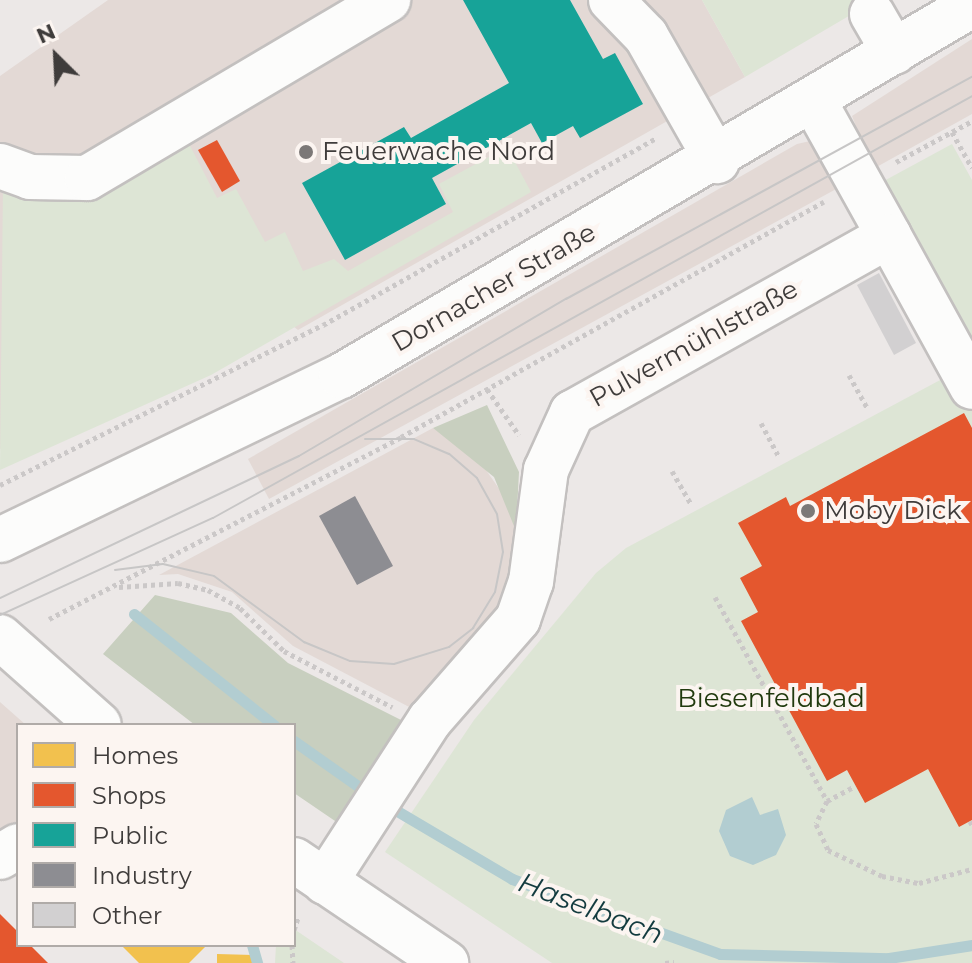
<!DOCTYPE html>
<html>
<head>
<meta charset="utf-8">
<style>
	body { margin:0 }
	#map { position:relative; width:972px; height:963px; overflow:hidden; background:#ece8e7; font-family:Montserrat,sans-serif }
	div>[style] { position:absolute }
	.built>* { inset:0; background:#e3d9d5 }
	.green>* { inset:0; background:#dde5d5 }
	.forest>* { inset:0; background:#c8cfbf }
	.water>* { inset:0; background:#b2cdd1 }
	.homes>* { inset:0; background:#f2c14e }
	.shops>* { inset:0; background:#e4572e }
	.public>* { inset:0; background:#17a398 }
	.industry>* { inset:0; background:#8d8d92 }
	.stream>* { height:11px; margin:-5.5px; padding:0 5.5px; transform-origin:5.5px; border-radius:5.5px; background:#b2cdd1 }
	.building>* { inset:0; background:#d2d0d1 }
	.path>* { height:5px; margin-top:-2.5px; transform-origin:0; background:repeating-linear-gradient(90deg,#cbc8c8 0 4px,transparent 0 8px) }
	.roads { filter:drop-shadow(2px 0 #c3c0bf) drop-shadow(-2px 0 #c3c0bf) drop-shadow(0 2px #c3c0bf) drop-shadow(0 -2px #c3c0bf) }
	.minor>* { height:44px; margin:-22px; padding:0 22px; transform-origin:22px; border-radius:22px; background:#fcfcfb }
	.tram>* { height:2px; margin:-1px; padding:0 1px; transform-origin:1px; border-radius:1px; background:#c7c6c6 }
	.dots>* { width:22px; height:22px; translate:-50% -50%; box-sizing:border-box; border:4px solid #fcf5f1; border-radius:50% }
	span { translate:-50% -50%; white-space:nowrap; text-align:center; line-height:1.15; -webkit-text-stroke:8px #fcf5f1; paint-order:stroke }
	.poi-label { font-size:26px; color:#3f3c3b }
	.left { translate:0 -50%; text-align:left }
	.street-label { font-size:26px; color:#3f3c3b }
	.park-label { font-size:26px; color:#213a0e }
	.water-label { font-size:28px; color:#133b3f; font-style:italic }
	.legend { position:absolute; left:16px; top:723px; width:280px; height:224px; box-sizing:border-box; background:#fcf5f1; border:2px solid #b0aba8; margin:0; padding:10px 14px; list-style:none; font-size:24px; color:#3f3c3b }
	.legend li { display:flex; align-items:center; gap:16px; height:40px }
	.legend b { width:40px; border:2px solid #b0aba8 }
	.north { position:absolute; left:16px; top:16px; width:80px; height:80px; -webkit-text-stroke:6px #fcf5f1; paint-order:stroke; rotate:336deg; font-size:22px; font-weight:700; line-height:32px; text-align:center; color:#3f3c3b }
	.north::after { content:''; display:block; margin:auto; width:28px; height:36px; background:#3f3c3b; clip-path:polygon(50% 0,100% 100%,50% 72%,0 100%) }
</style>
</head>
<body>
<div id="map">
	<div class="built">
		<div style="clip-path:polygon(108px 0,702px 0,745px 77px,298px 330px,279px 315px,0 449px,0 76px)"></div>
		<div style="clip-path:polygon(972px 39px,972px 114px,873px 169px,852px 116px)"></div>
		<div style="clip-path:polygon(819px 139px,849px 182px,269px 499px,248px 459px,797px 144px)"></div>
		<div style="clip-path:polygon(433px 428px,479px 460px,509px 503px,516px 531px,516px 590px,413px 709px,293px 646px,232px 592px,178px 574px,159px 575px)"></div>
		<div style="clip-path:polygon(0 702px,26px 725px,18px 725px,18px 825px,0 837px)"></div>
	</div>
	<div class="green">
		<div style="clip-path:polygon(702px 0,876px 0,745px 77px)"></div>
		<div style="clip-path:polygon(187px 140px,217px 198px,236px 189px,265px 242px,285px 232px,303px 271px,334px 259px,348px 271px,453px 212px,439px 184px,507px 147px,531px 192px,211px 375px,0 470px,3px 184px)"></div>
		<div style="clip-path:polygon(952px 144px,972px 180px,972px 345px,882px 182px)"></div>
		<div style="clip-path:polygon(972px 363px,972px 963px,552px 963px,385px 852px,474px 720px,596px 573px,626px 548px)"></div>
		<div style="clip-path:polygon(294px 929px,344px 963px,275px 963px,276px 945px,294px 945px)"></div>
	</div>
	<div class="forest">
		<div style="clip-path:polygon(487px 405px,519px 472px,516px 531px,494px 477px,433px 428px)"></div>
		<div style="clip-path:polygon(155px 595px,231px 613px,288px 663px,405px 722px,338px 823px,294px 793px,294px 725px,195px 725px,103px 654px)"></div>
	</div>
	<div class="water">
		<div style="clip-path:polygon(752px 797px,760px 815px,778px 809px,786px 835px,776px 855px,753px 865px,730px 856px,719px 831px,726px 810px)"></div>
	</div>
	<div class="homes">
		<div style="clip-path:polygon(121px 945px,207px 945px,189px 963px,139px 963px)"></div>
		<div style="clip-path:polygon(217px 954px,253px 955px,253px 963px,217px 963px)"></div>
	</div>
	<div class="shops">
		<div style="clip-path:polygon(217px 140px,240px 181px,222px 192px,198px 150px)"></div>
		<div style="clip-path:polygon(964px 413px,972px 428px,972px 820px,959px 827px,928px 769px,865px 803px,847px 770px,827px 781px,741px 621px,758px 612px,740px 578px,762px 566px,738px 523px,786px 497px,790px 506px)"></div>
		<div style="clip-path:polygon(0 914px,18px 932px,18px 945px,30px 945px,48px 963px,0 963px)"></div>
	</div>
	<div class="public">
		<div style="clip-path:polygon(463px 0,570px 0,603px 59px,615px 53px,643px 104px,580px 138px,573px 126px,542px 143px,531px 123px,432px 178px,446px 204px,345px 260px,302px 183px,404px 127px,411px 138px,509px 83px)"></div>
	</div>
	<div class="industry">
		<div style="clip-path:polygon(355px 496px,393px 566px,357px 585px,319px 516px)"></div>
	</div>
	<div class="stream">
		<div style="left:134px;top:614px;width:179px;rotate:38.4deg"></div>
		<div style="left:294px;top:741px;width:95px;rotate:35.2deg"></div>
		<div style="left:387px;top:805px;width:145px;rotate:30.6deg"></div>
		<div style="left:512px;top:879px;width:221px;rotate:19.8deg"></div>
		<div style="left:720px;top:954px;width:169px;rotate:1.4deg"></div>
		<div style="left:889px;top:958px;width:84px;rotate:-8.9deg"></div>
		<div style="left:252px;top:945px;width:19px;rotate:74deg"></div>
	</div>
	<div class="building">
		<div style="clip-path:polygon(879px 273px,916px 343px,894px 355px,857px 285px)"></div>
	</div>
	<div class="path">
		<div style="left:952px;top:132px;width:41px;rotate:60.9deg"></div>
		<div style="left:896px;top:162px;width:86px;rotate:-28.3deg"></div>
		<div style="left:849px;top:375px;width:39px;rotate:61deg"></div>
		<div style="left:487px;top:389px;width:56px;rotate:55.2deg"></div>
		<div style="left:761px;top:423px;width:38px;rotate:62deg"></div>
		<div style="left:672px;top:471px;width:38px;rotate:60deg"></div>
		<div style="left:0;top:485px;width:360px;rotate:-26.4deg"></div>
		<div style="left:323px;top:325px;width:382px;rotate:-29.3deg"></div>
		<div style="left:119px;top:587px;width:59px;rotate:-3.9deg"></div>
		<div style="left:178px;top:583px;width:31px;rotate:13deg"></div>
		<div style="left:208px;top:590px;width:37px;rotate:29deg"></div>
		<div style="left:240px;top:608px;width:62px;rotate:44.3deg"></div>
		<div style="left:284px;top:651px;width:122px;rotate:27.4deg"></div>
		<div style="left:715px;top:597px;width:233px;rotate:61.2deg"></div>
		<div style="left:827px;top:801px;width:25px;rotate:116deg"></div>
		<div style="left:816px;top:824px;width:29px;rotate:65deg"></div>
		<div style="left:828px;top:850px;width:60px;rotate:25.7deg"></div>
		<div style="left:882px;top:876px;width:38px;rotate:11deg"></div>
		<div style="left:919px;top:883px;width:55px;rotate:-14.8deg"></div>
		<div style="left:49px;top:619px;width:396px;rotate:-27.3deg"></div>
		<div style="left:401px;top:437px;width:484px;rotate:-29.1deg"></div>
		<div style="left:827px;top:801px;width:32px;rotate:-28deg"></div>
		<div style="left:970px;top:821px;width:4px;rotate:63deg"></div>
		<div style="left:294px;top:930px;width:13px;rotate:-72deg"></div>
		<div style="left:292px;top:945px;width:18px;rotate:87deg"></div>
		<div style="left:665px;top:963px;width:9px;rotate:-6deg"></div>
	</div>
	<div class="roads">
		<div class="minor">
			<div style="left:611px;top:0;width:50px;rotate:45.8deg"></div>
			<div style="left:646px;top:36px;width:144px;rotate:60.4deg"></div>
			<div style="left:872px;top:14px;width:44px;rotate:59.9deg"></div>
			<div style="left:815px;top:103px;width:152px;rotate:60.9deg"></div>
			<div style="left:0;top:166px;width:32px;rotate:20deg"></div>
			<div style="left:30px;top:177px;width:57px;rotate:1deg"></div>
			<div style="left:87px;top:178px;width:350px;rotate:-30.6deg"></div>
			<div style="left:0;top:540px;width:378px;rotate:-25.7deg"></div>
			<div style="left:341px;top:376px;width:732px;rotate:-30.45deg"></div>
			<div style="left:0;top:637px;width:132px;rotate:41.6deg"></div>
			<div style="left:0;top:857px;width:21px;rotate:-31deg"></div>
			<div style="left:294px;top:860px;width:184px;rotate:34.1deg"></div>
			<div style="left:325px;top:882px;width:193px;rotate:-57.1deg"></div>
			<div style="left:430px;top:720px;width:134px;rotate:-48.9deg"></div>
			<div style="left:518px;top:619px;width:39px;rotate:-71deg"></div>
			<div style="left:531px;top:582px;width:113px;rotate:-82.4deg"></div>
			<div style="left:546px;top:470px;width:63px;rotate:-65.5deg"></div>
			<div style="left:572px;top:413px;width:363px;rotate:-29.2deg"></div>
			<div style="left:889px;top:236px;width:172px;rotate:61.2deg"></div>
		</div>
	</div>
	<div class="tram">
		<div style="left:115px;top:570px;width:48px;rotate:-7.1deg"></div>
		<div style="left:163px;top:564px;width:52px;rotate:13.2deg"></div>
		<div style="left:214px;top:576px;width:112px;rotate:36.3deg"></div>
		<div style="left:304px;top:642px;width:50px;rotate:22.4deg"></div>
		<div style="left:350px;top:661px;width:44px;rotate:3.9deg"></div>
		<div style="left:394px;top:664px;width:58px;rotate:-17.2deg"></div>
		<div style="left:449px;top:647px;width:31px;rotate:-38deg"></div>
		<div style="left:473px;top:628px;width:42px;rotate:-58.6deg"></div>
		<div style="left:495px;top:592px;width:41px;rotate:-78.7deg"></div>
		<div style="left:503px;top:552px;width:38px;rotate:-99deg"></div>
		<div style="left:497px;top:514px;width:41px;rotate:-119.1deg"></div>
		<div style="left:477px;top:478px;width:37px;rotate:-139deg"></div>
		<div style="left:449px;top:454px;width:38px;rotate:-157deg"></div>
		<div style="left:414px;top:439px;width:49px;rotate:180deg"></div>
		<div style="left:0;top:598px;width:331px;rotate:-25.4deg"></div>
		<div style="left:299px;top:456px;width:310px;rotate:-30.5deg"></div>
		<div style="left:566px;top:299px;width:463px;rotate:-28.7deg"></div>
		<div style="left:0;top:615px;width:234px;rotate:-24.5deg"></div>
		<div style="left:213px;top:518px;width:868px;rotate:-29.07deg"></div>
	</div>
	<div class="dots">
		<div style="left:306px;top:152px;background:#7c7877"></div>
		<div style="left:808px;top:511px;background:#7c7877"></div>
	</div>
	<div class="poi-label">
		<span class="left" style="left:322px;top:152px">Feuerwache Nord</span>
		<span class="left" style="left:824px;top:511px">Moby Dick</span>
	</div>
	<div class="street-label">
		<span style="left:494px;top:288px;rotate:-30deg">Dornacher Straße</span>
		<span style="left:694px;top:344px;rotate:-29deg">Pulvermühlstraße</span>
	</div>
	<div class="park-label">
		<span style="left:771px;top:699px">Biesenfeldbad</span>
	</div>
	<div class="water-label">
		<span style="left:591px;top:908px;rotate:21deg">Haselbach</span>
	</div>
	<ul class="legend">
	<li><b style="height:22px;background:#f2c14e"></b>Homes</li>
	<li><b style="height:22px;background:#e4572e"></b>Shops</li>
	<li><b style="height:22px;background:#17a398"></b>Public</li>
	<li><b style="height:22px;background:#8d8d92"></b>Industry</li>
	<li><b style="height:22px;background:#d2d0d1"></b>Other</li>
	</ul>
	<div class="north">N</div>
</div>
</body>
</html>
